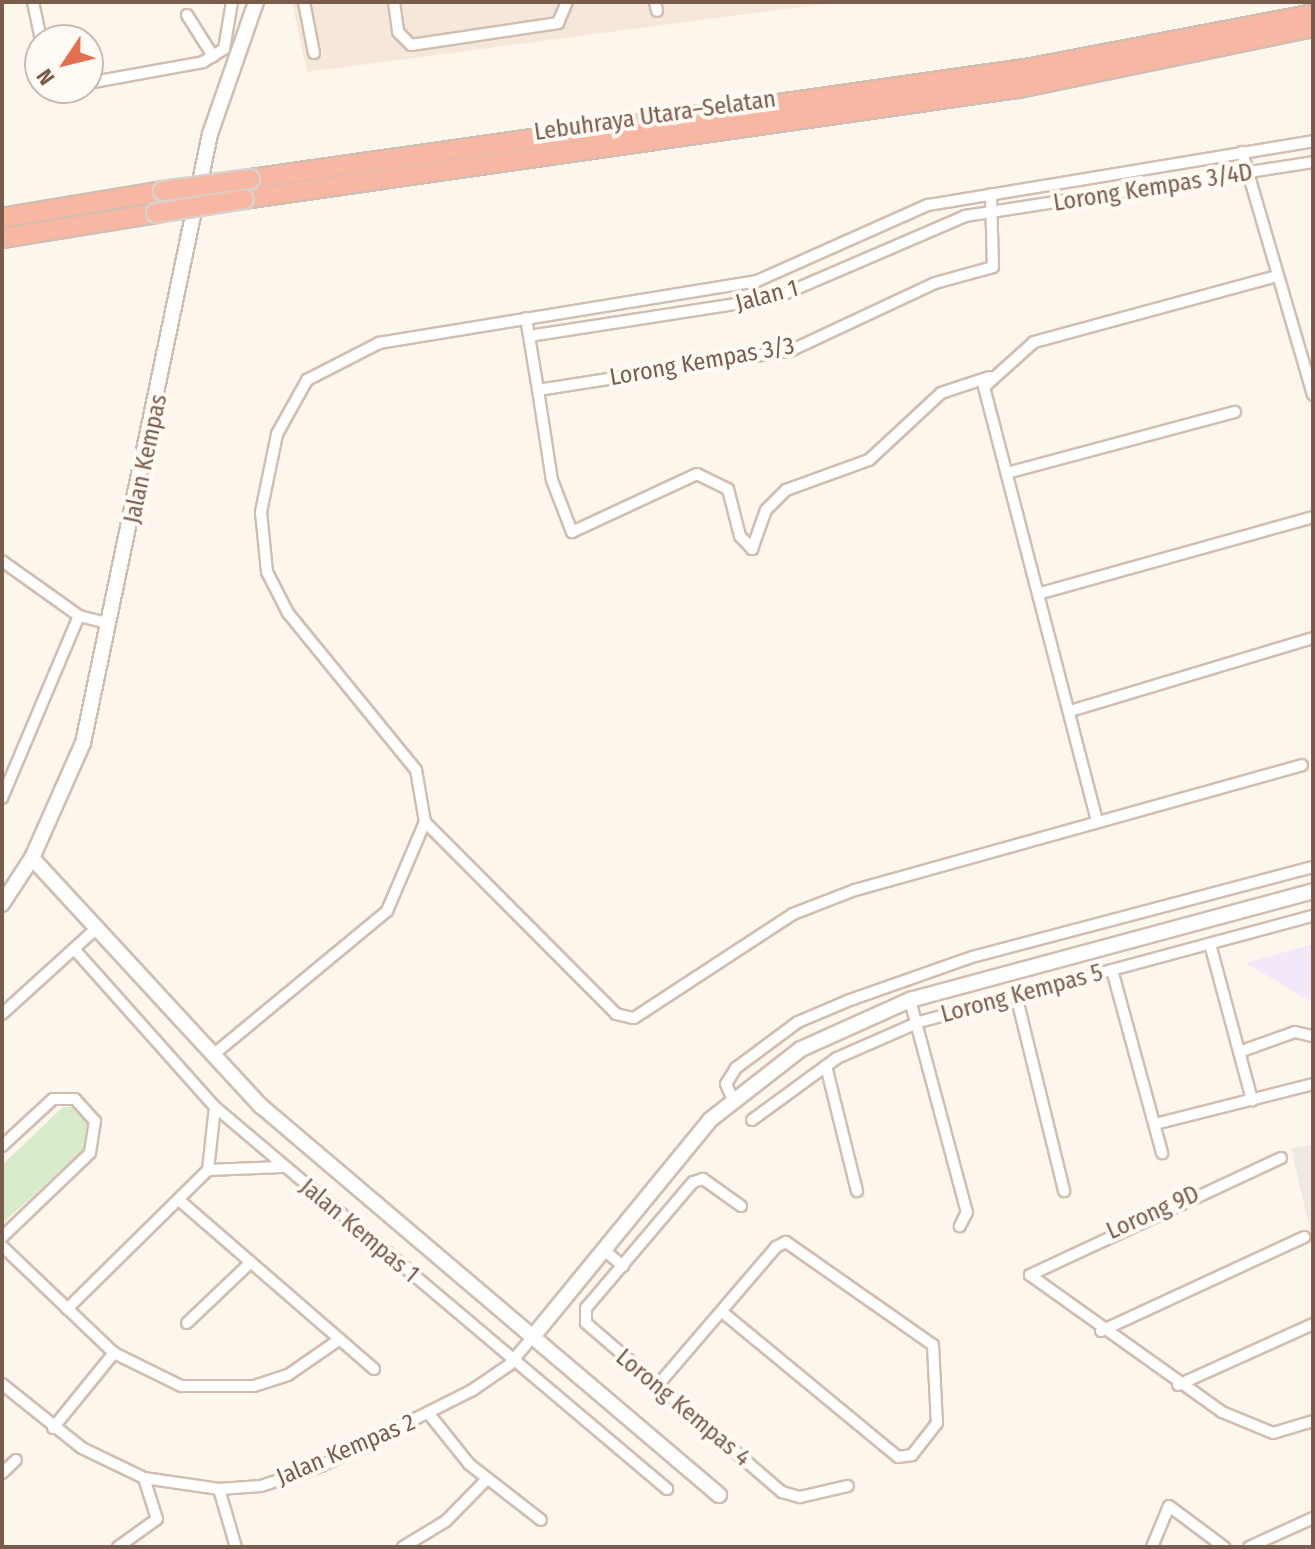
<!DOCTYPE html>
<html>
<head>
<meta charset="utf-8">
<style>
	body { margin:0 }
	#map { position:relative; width:1315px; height:1549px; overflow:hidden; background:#fdf6ec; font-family:"Fira Sans Condensed",sans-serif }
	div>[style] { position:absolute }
	.residential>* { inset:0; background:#f5e8da }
	.industrial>* { inset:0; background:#efe9e4 }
	.education>* { inset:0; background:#f3e8fa }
	.green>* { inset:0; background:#d8ecc9 }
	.roads { filter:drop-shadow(2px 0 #d1beb0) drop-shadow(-2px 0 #d1beb0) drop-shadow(0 2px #d1beb0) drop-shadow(0 -2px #d1beb0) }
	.street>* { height:10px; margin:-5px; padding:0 5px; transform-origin:5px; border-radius:5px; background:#fff }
	.secondary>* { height:14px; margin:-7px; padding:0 7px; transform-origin:7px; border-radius:7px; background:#fff }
	.highway>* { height:18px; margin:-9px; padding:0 9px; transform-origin:9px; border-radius:9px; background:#f7b7a3 }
	.bridges { filter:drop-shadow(2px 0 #dad1cd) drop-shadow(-2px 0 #dad1cd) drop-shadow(0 2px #dad1cd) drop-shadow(0 -2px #dad1cd) }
	.highway-bridge>* { height:18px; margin:-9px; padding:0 9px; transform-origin:9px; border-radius:9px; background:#f7b7a3 }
	span { translate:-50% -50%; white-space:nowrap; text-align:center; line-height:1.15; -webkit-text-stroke:8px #fffaf3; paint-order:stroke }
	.street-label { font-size:24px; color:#7a5c4d }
	.frame { position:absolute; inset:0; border:4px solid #7a5c4d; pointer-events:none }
	.north { position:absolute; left:24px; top:24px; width:80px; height:80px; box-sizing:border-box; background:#fffaf3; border:2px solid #cabbb1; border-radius:50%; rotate:235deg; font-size:22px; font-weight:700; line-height:32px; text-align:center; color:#7a5c4d }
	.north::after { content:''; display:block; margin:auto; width:28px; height:36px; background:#e76f51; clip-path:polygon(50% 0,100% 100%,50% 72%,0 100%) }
</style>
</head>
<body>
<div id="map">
	<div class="residential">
		<div style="clip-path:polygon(292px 2px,839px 2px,307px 72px)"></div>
	</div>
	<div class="industrial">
		<div style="clip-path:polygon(1313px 1145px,1313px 1243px,1291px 1148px)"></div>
	</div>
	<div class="education">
		<div style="clip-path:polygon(1313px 944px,1313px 1003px,1246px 963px)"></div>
	</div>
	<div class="green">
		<div style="clip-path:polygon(63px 1107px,82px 1107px,95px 1123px,92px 1142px,2px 1224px,2px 1165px)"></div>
	</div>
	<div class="roads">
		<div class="street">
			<div style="left:33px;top:2px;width:39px;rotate:78deg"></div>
			<div style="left:304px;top:2px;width:52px;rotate:78.9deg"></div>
			<div style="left:394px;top:2px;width:30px;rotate:82deg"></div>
			<div style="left:398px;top:32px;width:18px;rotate:45deg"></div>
			<div style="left:411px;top:45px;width:149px;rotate:-8.5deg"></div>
			<div style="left:558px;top:23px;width:23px;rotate:-67deg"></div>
			<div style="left:655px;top:2px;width:9px;rotate:77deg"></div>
			<div style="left:187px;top:15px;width:49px;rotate:57.6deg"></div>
			<div style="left:88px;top:83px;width:117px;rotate:-10.3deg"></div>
			<div style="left:203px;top:62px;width:25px;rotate:-32deg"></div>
			<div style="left:224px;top:49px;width:48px;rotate:-80.3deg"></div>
			<div style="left:1242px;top:152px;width:253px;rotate:73.7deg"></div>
			<div style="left:526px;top:318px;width:73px;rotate:80.5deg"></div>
			<div style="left:538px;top:390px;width:257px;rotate:-8.9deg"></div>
			<div style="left:792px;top:350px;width:158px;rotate:-25.1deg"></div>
			<div style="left:935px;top:283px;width:60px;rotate:-15.4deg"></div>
			<div style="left:993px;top:267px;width:73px;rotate:-91.6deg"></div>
			<div style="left:529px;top:336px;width:249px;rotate:-8.8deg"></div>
			<div style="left:775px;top:298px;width:207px;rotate:-23.3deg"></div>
			<div style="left:965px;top:216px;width:352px;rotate:-8.8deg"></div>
			<div style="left:538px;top:390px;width:91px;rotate:81.2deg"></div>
			<div style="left:552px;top:480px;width:56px;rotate:69deg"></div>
			<div style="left:572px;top:532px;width:138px;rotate:-24.9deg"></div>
			<div style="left:697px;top:474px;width:34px;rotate:26deg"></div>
			<div style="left:728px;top:489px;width:49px;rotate:75.7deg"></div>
			<div style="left:740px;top:536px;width:18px;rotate:47deg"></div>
			<div style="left:752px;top:549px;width:41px;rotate:-70.3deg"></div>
			<div style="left:766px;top:510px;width:28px;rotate:-45deg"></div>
			<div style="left:786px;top:490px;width:88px;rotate:-19.9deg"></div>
			<div style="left:869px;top:460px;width:98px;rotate:-42.9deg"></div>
			<div style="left:941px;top:393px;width:51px;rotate:-18.4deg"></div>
			<div style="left:1007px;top:473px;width:236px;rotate:-15deg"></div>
			<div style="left:2px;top:561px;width:95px;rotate:35.5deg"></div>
			<div style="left:79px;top:616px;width:32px;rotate:14deg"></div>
			<div style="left:1041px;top:593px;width:282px;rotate:-15.6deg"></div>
			<div style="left:1070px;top:711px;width:254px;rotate:-16.7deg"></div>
			<div style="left:2px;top:798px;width:198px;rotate:-67.1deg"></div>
			<div style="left:1096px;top:817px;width:444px;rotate:-104.6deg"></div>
			<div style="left:984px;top:387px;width:67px;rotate:-42deg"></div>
			<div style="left:1034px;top:342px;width:252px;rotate:-15.2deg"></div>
			<div style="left:425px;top:822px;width:271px;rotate:45.1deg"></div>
			<div style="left:616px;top:1014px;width:18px;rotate:13deg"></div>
			<div style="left:634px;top:1018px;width:190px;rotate:-33.2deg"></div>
			<div style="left:793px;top:914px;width:66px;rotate:-21.2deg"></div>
			<div style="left:855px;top:890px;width:464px;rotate:-15.6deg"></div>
			<div style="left:1210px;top:944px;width:162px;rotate:74.9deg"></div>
			<div style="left:75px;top:950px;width:210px;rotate:48.3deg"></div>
			<div style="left:215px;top:1107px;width:592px;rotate:40.2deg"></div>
			<div style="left:1112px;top:970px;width:190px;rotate:74.7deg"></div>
			<div style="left:1016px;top:995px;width:202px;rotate:76.2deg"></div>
			<div style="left:910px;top:1000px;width:220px;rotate:75deg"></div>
			<div style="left:967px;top:1212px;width:16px;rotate:117deg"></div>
			<div style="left:2px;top:1014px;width:128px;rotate:-42.2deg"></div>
			<div style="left:1239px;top:1052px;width:59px;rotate:-19.7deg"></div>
			<div style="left:1295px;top:1032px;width:18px;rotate:13deg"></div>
			<div style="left:213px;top:1055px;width:226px;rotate:-39.6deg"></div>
			<div style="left:387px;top:911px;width:97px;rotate:-66.9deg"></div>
			<div style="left:425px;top:822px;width:53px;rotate:-99.8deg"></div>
			<div style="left:416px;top:770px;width:203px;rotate:-129.2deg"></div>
			<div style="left:288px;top:613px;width:46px;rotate:-117.1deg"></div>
			<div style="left:267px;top:572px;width:60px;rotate:-95.7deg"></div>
			<div style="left:261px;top:512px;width:80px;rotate:-78.4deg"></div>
			<div style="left:277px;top:434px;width:62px;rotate:-60.9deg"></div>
			<div style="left:307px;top:380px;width:81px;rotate:-27.2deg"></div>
			<div style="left:379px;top:343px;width:383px;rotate:-9.3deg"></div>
			<div style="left:757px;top:281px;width:187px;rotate:-24deg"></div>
			<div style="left:928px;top:205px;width:390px;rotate:-9.4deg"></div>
			<div style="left:826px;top:1066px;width:129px;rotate:76.1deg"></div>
			<div style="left:732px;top:1098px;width:15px;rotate:-113deg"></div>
			<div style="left:726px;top:1084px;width:19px;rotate:-58deg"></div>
			<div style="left:736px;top:1068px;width:77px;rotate:-36.6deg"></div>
			<div style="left:798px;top:1022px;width:56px;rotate:-22.9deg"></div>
			<div style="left:850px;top:1000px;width:129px;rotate:-19.4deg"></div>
			<div style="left:972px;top:957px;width:353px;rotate:-14.8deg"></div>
			<div style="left:752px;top:1120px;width:105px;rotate:-36.1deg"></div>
			<div style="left:837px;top:1058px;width:90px;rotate:-23.7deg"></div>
			<div style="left:919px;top:1022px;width:408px;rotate:-15.1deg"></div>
			<div style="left:1155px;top:1124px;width:163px;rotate:-14.2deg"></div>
			<div style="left:2px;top:1146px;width:69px;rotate:-42.7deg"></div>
			<div style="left:53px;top:1099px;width:22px"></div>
			<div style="left:75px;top:1099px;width:30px;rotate:48deg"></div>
			<div style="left:95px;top:1121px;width:32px;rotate:99deg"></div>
			<div style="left:90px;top:1153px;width:122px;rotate:136.3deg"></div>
			<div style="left:1281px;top:1158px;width:277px;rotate:155deg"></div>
			<div style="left:1030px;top:1275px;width:236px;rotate:35.5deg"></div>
			<div style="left:1222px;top:1412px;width:55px;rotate:22.4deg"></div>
			<div style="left:1273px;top:1433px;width:42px;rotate:-16.7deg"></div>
			<div style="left:208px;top:1170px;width:74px;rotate:-2.3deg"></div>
			<div style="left:179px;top:1200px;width:258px;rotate:40.9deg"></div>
			<div style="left:741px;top:1206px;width:47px;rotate:-144.6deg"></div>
			<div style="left:703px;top:1179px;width:10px;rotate:163deg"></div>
			<div style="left:693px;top:1182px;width:165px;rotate:130.3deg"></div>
			<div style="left:586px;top:1308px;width:15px;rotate:90deg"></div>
			<div style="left:586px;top:1323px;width:259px;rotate:40.8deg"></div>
			<div style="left:782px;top:1492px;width:19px;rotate:16deg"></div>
			<div style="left:800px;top:1497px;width:49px;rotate:-12.9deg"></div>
			<div style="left:2px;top:1246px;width:155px;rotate:43.7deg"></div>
			<div style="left:114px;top:1353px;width:75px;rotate:26.2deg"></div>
			<div style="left:181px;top:1386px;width:73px"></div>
			<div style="left:254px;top:1386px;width:36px;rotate:-18deg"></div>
			<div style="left:288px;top:1375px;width:63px;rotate:-34.7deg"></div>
			<div style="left:604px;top:1250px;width:25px;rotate:40deg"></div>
			<div style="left:67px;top:1309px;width:198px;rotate:-44.6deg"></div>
			<div style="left:208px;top:1170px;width:63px;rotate:-83.7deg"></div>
			<div style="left:187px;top:1323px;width:87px;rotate:-43.6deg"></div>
			<div style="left:1101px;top:1331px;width:224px;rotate:-24.8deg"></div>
			<div style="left:2px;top:1384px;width:102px;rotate:38.7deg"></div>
			<div style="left:82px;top:1448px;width:69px;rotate:25.8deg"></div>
			<div style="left:144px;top:1478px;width:76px;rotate:8.3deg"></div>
			<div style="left:219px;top:1489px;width:42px;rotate:-4.1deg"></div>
			<div style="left:261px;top:1486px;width:63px;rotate:-18.4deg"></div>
			<div style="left:321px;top:1466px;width:168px;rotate:-26.6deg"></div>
			<div style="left:471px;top:1391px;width:46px;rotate:-34.4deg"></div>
			<div style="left:509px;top:1365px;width:40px;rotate:-50deg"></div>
			<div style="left:1178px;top:1385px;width:148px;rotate:-24.3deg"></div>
			<div style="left:657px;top:1386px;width:183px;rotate:-49.4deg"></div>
			<div style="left:776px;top:1247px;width:11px;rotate:-27deg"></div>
			<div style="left:786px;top:1242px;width:179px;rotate:35deg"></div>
			<div style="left:933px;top:1345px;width:78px;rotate:87.1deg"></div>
			<div style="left:937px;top:1423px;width:41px;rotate:128deg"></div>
			<div style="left:912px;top:1455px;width:14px;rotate:172deg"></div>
			<div style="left:898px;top:1457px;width:228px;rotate:-140.5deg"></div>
			<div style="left:429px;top:1414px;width:64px;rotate:51.3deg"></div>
			<div style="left:469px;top:1464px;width:91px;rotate:37.9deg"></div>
			<div style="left:53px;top:1428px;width:97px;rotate:-50.9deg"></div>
			<div style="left:2px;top:1473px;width:19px;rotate:-43deg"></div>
			<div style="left:219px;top:1489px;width:60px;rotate:73.7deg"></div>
			<div style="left:118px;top:1547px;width:48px;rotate:-35.7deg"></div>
			<div style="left:157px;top:1519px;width:43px;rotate:-107.6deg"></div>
			<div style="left:403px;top:1547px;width:50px;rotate:-31.2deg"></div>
			<div style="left:446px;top:1521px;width:57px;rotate:-45.7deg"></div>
			<div style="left:1152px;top:1547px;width:44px;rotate:-67.5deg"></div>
			<div style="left:1169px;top:1506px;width:69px;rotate:36.7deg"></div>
			<div style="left:1249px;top:1547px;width:70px;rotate:-24.4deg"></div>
		</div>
		<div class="secondary">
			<div style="left:32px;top:858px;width:338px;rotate:47.3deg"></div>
			<div style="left:261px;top:1106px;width:601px;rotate:40.34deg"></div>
			<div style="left:2px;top:904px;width:55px;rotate:-56.9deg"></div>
			<div style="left:32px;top:858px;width:126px;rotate:-66.1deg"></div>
			<div style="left:83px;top:743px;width:622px;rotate:-78.22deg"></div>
			<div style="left:210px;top:134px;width:140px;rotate:-70.8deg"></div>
			<div style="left:535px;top:1334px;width:276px;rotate:-50.7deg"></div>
			<div style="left:710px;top:1120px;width:115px;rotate:-38deg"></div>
			<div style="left:801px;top:1049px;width:120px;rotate:-24.2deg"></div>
			<div style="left:910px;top:1000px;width:417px;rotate:-15.1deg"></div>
		</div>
		<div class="highway">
			<div style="left:250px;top:179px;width:789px;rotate:-8.09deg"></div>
			<div style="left:1031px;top:68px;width:287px;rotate:-10.8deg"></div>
			<div style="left:244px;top:199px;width:782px;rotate:-8.16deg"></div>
			<div style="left:1018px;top:88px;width:301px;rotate:-11.7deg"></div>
			<div style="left:2px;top:218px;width:163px;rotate:-9.5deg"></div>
			<div style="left:2px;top:238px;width:156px;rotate:-9.2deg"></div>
		</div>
	</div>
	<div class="bridges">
		<div class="highway-bridge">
			<div style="left:163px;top:191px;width:88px;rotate:-7.9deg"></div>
			<div style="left:156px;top:213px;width:89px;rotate:-9deg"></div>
		</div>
	</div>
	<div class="street-label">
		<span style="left:655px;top:116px;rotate:-8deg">Lebuhraya Utara–Selatan</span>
		<span style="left:1153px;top:188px;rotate:-9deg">Lorong Kempas 3/4D</span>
		<span style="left:767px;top:296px;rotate:-15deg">Jalan 1</span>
		<span style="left:702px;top:362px;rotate:-10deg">Lorong Kempas 3/3</span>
		<span style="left:146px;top:459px;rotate:-78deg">Jalan Kempas</span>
		<span style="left:1022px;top:994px;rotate:-15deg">Lorong Kempas 5</span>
		<span style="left:1153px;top:1213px;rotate:-24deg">Lorong 9D</span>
		<span style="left:359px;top:1231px;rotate:40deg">Jalan Kempas 1</span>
		<span style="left:683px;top:1408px;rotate:40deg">Lorong Kempas 4</span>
		<span style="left:346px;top:1450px;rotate:-23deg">Jalan Kempas 2</span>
	</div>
	<div class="frame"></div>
	<div class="north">N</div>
</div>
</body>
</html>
